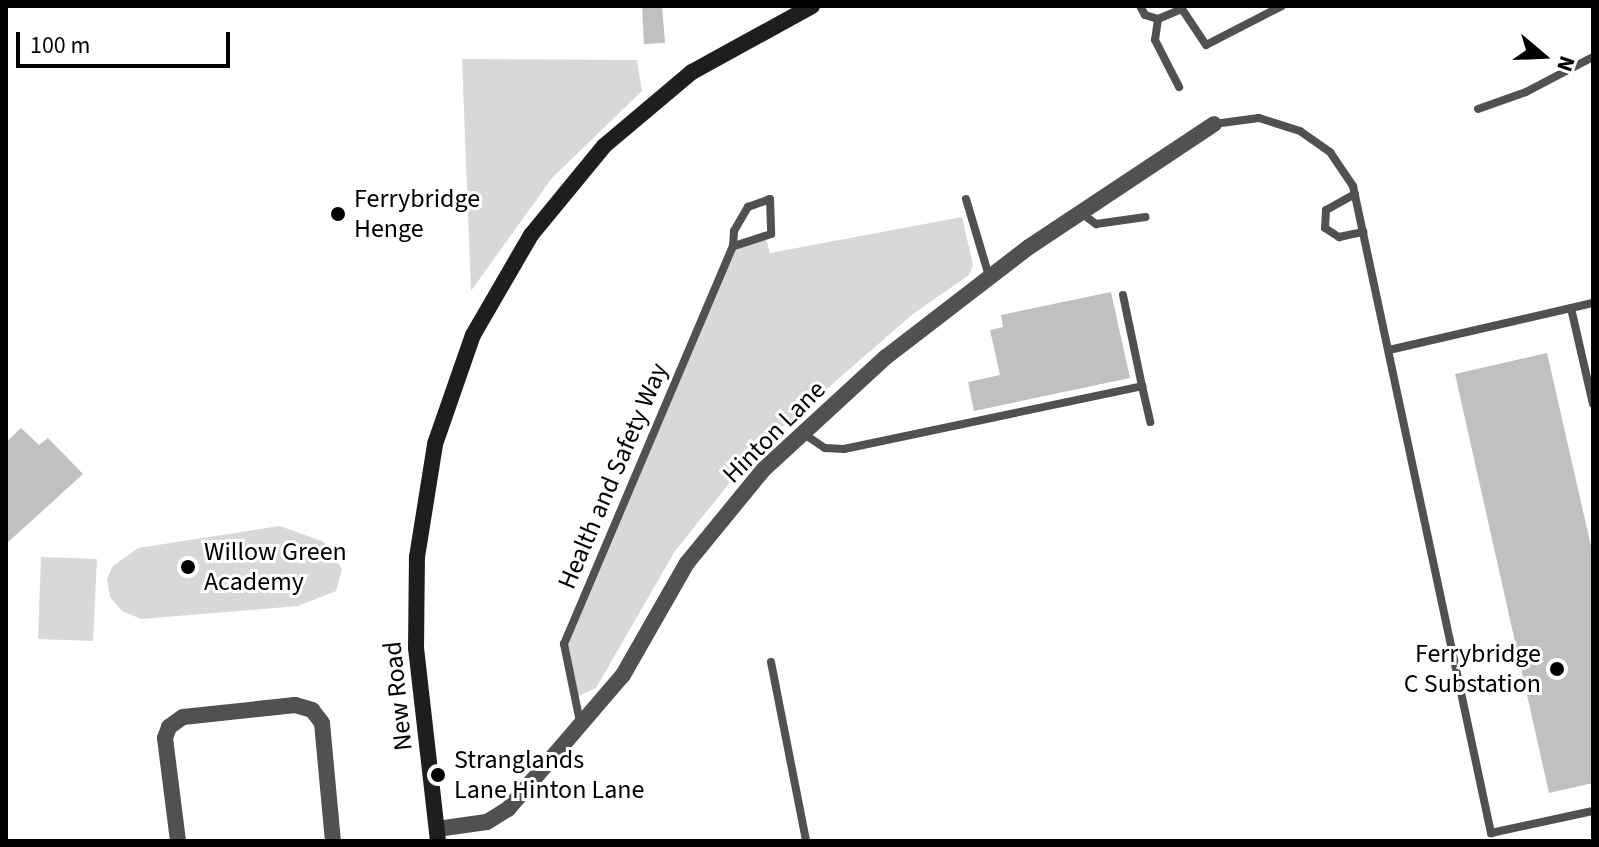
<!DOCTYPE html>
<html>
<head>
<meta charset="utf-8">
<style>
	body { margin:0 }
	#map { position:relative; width:1599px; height:847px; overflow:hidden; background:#fff; font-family:"Source Sans 3",sans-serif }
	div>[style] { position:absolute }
	.green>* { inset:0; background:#d8d8d8 }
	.building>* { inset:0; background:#c0c0c0 }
	.service>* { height:8px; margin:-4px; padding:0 4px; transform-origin:4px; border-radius:4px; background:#515151 }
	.minor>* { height:16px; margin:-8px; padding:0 8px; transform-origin:8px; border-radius:8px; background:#515151 }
	.secondary>* { height:16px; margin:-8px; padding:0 8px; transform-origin:8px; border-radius:8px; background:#1e1e1e }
	.dots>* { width:22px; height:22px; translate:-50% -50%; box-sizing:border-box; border:4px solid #fff; border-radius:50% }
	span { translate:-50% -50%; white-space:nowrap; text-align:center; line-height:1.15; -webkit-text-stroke:6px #fff; paint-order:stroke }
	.poi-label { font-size:26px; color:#000 }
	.left { translate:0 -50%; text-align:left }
	.right { translate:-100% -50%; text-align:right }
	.street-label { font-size:26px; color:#000 }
	.frame { position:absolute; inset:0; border:8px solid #000; pointer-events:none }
	.north { position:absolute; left:1503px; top:16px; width:80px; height:80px; -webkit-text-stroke:6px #fff; paint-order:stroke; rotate:109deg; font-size:22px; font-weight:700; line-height:32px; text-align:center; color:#000 }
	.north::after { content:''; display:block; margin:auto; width:28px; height:36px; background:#000; clip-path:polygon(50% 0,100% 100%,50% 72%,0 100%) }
	.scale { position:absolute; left:16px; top:32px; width:214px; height:36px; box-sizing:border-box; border:4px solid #000; border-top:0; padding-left:10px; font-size:24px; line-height:28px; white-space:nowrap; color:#000; -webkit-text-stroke:6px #fff; paint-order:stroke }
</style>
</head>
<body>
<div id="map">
	<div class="green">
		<div style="clip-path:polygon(462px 59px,637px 60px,642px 91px,552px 178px,471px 291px)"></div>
		<div style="clip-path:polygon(962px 217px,973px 265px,969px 275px,913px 314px,755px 451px,675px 551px,596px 688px,576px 697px,564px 644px,733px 246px,765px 235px,770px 253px)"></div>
		<div style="clip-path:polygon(280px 526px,324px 542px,342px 569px,336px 591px,298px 606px,141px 619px,122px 611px,110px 597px,107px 579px,113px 566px,138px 548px)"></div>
		<div style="clip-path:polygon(41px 557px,97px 559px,93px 641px,38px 639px)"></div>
	</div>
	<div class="building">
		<div style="clip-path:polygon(642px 6px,662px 6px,665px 43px,644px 44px)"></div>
		<div style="clip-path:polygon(1111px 292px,1130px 378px,974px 411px,968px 382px,1000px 375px,990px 330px,1003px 327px,1001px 315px)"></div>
		<div style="clip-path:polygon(1547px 353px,1593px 555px,1593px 783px,1549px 793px,1455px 374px)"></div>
		<div style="clip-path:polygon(21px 428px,39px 445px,48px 438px,83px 474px,6px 544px,6px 442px)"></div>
	</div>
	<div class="service">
		<div style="left:1140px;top:6px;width:10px;rotate:61deg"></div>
		<div style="left:1145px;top:15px;width:14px;rotate:17deg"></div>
		<div style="left:1158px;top:19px;width:26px;rotate:-23deg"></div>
		<div style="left:1180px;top:6px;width:47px;rotate:56.3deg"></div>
		<div style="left:1206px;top:45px;width:85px;rotate:-27.2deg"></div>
		<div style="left:1158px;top:19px;width:21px;rotate:98deg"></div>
		<div style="left:1155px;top:40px;width:53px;rotate:62.9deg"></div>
		<div style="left:1478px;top:109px;width:51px;rotate:-19.5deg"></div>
		<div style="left:1526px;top:92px;width:76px;rotate:-27.6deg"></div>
		<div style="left:1214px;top:124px;width:45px;rotate:-7.6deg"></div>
		<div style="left:1259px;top:118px;width:43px;rotate:17.6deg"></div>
		<div style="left:1300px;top:131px;width:37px;rotate:35deg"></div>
		<div style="left:1330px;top:152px;width:41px;rotate:55.9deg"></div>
		<div style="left:1353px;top:186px;width:662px;rotate:77.96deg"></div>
		<div style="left:1491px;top:833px;width:104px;rotate:-12.2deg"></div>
		<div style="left:1355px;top:194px;width:33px;rotate:151deg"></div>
		<div style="left:1326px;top:210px;width:18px;rotate:93deg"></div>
		<div style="left:1325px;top:228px;width:17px;rotate:33deg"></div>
		<div style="left:1339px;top:237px;width:25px;rotate:-12deg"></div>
		<div style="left:966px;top:199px;width:80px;rotate:73.4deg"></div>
		<div style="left:1081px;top:213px;width:19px;rotate:36deg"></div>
		<div style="left:1096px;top:224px;width:50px;rotate:-8deg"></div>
		<div style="left:1571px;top:308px;width:98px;rotate:77.1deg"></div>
		<div style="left:1389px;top:350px;width:209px;rotate:-13deg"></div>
		<div style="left:1142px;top:386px;width:37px;rotate:77deg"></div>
		<div style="left:804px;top:434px;width:25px;rotate:34deg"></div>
		<div style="left:825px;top:448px;width:19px;rotate:3deg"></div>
		<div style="left:844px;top:449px;width:305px;rotate:-11.9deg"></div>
		<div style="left:1142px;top:386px;width:93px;rotate:-101.8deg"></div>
		<div style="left:771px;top:662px;width:182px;rotate:78.9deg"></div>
		<div style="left:580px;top:722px;width:80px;rotate:-101.6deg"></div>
		<div style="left:564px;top:644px;width:432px;rotate:-67deg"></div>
		<div style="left:733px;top:246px;width:15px;rotate:-86deg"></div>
		<div style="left:734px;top:231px;width:28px;rotate:-60deg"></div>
		<div style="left:748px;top:207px;width:23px;rotate:-20deg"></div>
		<div style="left:770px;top:199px;width:35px;rotate:88deg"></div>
		<div style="left:771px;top:234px;width:40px;rotate:162deg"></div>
	</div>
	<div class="minor">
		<div style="left:437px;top:829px;width:50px;rotate:-8deg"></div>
		<div style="left:487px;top:822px;width:25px;rotate:-32deg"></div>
		<div style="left:508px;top:809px;width:177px;rotate:-49.4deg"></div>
		<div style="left:623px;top:675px;width:129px;rotate:-60.3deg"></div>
		<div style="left:687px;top:563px;width:122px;rotate:-50.7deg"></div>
		<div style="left:764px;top:469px;width:166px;rotate:-42.6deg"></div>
		<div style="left:886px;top:357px;width:180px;rotate:-37.6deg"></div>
		<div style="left:1029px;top:247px;width:222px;rotate:-33.6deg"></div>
		<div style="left:178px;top:841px;width:104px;rotate:-97.2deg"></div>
		<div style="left:165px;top:738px;width:12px;rotate:-70deg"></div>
		<div style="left:169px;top:727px;width:17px;rotate:-36deg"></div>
		<div style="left:183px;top:717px;width:113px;rotate:-6.1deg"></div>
		<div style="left:295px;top:705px;width:18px;rotate:16deg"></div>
		<div style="left:312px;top:710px;width:16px;rotate:52deg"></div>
		<div style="left:322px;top:723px;width:119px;rotate:84.7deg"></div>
	</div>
	<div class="secondary">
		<div style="left:438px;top:841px;width:194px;rotate:-96.5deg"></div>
		<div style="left:416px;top:648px;width:91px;rotate:-89.4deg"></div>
		<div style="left:417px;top:557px;width:114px;rotate:-80.9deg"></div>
		<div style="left:435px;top:444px;width:115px;rotate:-70.8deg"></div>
		<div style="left:473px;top:335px;width:116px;rotate:-59.9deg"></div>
		<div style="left:531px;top:235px;width:115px;rotate:-50.6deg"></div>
		<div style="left:604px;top:146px;width:115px;rotate:-40.1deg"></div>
		<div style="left:692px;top:72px;width:137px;rotate:-28.8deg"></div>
	</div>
	<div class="dots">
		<div style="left:338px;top:214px;background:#000"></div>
		<div style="left:188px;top:567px;background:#000"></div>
		<div style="left:1557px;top:669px;background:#000"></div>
		<div style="left:438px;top:775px;background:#000"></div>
	</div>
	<div class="poi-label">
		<span class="left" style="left:354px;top:214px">Ferrybridge<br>Henge</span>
		<span class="left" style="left:204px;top:567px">Willow Green<br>Academy</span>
		<span class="right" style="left:1541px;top:669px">Ferrybridge<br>C Substation</span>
		<span class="left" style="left:454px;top:775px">Stranglands<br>Lane Hinton Lane</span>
	</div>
	<div class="street-label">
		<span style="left:774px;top:432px;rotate:-45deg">Hinton Lane</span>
		<span style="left:613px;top:476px;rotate:-67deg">Health and Safety Way</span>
		<span style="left:398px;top:696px;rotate:-96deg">New Road</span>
	</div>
	<div class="frame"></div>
	<div class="north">N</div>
	<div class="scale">100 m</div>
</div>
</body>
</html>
